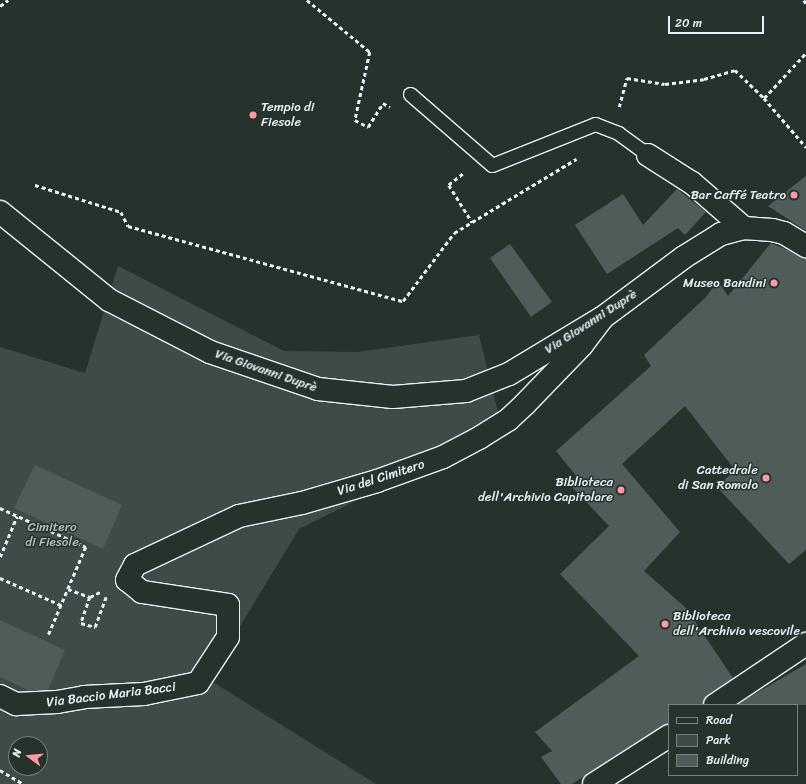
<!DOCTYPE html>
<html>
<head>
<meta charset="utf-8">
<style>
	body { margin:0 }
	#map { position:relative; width:806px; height:784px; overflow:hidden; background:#26332d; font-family:Sriracha,sans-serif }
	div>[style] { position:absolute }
	.green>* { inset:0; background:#3e4b47 }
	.building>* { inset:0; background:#505c59 }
	.path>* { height:2.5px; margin-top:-1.25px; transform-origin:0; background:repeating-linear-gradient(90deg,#e8f1f8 0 4px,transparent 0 7px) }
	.roads { filter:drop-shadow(1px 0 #e8f1f8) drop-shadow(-1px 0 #e8f1f8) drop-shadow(0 1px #e8f1f8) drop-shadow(0 -1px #e8f1f8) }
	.lane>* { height:13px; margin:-6.5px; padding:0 6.5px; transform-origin:6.5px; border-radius:6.5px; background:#26332d }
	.street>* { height:22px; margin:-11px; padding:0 11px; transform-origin:11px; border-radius:11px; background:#26332d }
	.secondary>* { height:22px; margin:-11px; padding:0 11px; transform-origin:11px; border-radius:11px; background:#26332d }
	.dots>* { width:11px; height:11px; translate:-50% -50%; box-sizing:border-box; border:2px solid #26332d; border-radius:50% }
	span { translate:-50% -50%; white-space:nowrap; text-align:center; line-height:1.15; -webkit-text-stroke:3px #26332d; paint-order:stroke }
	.poi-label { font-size:13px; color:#e8f1f8 }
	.left { translate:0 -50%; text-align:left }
	.right { translate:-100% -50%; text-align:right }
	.street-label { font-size:13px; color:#e8f1f8 }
	.park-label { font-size:13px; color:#b5bfc3 }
	.legend { position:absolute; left:668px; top:704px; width:130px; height:72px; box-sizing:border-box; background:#26332d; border:1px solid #747f7e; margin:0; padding:5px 7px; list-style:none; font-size:12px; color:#e8f1f8 }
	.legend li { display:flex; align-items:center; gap:8px; height:20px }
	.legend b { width:20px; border:1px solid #747f7e }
	.north { position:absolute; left:8px; top:736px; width:40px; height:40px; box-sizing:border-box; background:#26332d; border:1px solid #747f7e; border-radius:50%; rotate:286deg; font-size:11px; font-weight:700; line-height:16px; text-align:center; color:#e8f1f8 }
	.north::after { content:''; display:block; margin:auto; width:14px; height:18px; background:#ff9aa2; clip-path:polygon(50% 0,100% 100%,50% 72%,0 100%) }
	.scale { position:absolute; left:668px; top:16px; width:96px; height:18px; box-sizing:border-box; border:2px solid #e8f1f8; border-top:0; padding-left:5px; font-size:12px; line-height:14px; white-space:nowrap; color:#e8f1f8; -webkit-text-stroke:3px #26332d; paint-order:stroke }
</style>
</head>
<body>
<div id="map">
	<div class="green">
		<div style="clip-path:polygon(evenodd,118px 266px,284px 351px,357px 352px,479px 335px,502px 428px,299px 529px,208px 679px,376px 784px,0 784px,0 347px,85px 373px,118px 266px,16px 744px,40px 744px,40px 768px,16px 768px,16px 744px)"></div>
	</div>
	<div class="building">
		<div style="clip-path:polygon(806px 176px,806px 231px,768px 206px)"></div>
		<div style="clip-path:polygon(677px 189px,706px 212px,685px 235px,678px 228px,607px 274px,575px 225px,623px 194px,643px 225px)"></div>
		<div style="clip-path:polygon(771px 243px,806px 258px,806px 550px,789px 564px,717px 487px,735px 470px,685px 406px,622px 464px,680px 532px,644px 571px,686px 608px,733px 678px,708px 695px,703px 705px,669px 705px,669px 723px,572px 784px,561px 784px,541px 757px,552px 751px,535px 732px,639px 656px,560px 574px,609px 526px,571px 486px,577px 477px,556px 451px,651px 366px,644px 355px,706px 297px,718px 281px,728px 296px)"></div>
		<div style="clip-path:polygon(510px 244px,552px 302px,531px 317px,490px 258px)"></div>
		<div style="clip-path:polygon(35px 465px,122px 505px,103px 549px,14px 508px)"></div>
		<div style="clip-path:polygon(0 620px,65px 650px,48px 690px,30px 691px,0 677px)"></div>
		<div style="clip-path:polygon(806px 664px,806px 705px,737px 705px,746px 699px)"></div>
	</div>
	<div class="path">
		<div style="left:307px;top:0;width:82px;rotate:39.5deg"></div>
		<div style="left:370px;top:52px;width:70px;rotate:102.4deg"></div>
		<div style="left:355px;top:120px;width:15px;rotate:28deg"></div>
		<div style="left:368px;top:127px;width:28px;rotate:-58deg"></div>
		<div style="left:383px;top:103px;width:8px;rotate:30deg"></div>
		<div style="left:804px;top:0;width:4px;rotate:63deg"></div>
		<div style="left:0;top:6px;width:10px;rotate:-37deg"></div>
		<div style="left:764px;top:98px;width:62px;rotate:-47deg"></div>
		<div style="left:619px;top:107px;width:30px;rotate:-75deg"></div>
		<div style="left:627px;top:78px;width:38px;rotate:9deg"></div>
		<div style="left:665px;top:84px;width:39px;rotate:-7deg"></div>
		<div style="left:704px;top:79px;width:32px;rotate:-16deg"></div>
		<div style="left:735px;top:70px;width:40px;rotate:44deg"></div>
		<div style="left:764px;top:98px;width:65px;rotate:49.4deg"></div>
		<div style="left:463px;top:174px;width:18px;rotate:142deg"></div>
		<div style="left:449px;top:185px;width:44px;rotate:58.1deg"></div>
		<div style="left:35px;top:185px;width:90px;rotate:17.4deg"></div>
		<div style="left:121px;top:212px;width:16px;rotate:63deg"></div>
		<div style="left:128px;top:226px;width:285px;rotate:15.3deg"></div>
		<div style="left:403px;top:301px;width:85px;rotate:-53.1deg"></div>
		<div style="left:454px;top:233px;width:143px;rotate:-31.2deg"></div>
		<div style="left:0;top:508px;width:94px;rotate:24.4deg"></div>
		<div style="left:86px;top:547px;width:97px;rotate:113.1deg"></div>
		<div style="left:0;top:557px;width:44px;rotate:-67.5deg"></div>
		<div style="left:0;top:578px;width:67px;rotate:23.9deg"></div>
		<div style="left:68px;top:589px;width:23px;rotate:20deg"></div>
		<div style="left:90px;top:597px;width:28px;rotate:109deg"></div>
		<div style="left:81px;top:623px;width:15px;rotate:16deg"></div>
		<div style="left:95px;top:627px;width:32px;rotate:-70deg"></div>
		<div style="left:90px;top:597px;width:13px;rotate:-27deg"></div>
		<div style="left:0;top:770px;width:27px;rotate:31deg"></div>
	</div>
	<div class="roads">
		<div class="lane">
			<div style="left:410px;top:94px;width:108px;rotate:40.9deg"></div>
			<div style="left:492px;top:165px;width:111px;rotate:-21.7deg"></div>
			<div style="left:595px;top:124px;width:25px;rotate:21deg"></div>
			<div style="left:618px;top:133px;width:37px;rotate:36deg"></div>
		</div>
		<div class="street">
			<div style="left:648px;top:155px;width:52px;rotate:32.5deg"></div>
			<div style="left:692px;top:183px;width:69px;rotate:40.9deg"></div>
			<div style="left:0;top:696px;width:18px;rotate:27deg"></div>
			<div style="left:16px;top:704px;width:41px;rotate:-2.8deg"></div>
			<div style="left:57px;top:702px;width:27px;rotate:-10deg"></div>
			<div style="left:84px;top:697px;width:60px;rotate:-2.9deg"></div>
			<div style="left:144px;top:694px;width:55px;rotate:-11.5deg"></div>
			<div style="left:198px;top:683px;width:55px;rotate:-56.9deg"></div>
			<div style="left:228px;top:637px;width:32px;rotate:-90deg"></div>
			<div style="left:228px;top:605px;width:87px;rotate:-171.4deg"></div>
			<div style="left:142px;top:592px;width:19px;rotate:-141deg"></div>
			<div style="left:127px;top:580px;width:17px;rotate:-62deg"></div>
			<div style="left:135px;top:565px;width:115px;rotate:-25.2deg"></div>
			<div style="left:239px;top:516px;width:64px;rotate:-11.7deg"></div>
			<div style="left:302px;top:503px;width:78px;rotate:-16.3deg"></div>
			<div style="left:377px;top:481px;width:70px;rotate:-20deg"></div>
			<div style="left:443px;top:457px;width:41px;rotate:-27.8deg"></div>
			<div style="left:479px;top:438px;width:34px;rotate:-32deg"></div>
			<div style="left:508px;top:420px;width:23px;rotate:-43deg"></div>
			<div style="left:525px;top:404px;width:82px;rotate:-46deg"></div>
			<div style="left:582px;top:345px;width:34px;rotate:-53deg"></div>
			<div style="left:715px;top:705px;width:110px;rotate:-33.8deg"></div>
			<div style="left:594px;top:784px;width:89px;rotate:-32.6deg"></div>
		</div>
		<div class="secondary">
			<div style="left:0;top:212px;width:140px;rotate:38.9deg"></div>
			<div style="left:109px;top:300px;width:114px;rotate:27.2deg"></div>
			<div style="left:210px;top:352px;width:114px;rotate:18.9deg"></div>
			<div style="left:318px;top:389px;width:75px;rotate:6.1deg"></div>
			<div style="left:393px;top:397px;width:73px;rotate:-4.7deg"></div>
			<div style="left:466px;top:391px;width:46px;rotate:-21.6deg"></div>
			<div style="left:509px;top:374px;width:109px;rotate:-31.1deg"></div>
			<div style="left:602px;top:318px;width:102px;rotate:-36.6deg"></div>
			<div style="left:684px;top:257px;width:44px;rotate:-31.9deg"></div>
			<div style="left:721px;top:234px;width:24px;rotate:-15deg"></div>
			<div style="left:744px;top:228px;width:28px;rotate:4deg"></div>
			<div style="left:772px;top:230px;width:12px;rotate:14deg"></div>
			<div style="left:784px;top:233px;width:26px;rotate:31deg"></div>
		</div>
	</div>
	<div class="dots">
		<div style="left:253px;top:115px;background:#ff9aa2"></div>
		<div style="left:794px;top:195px;background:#ff9aa2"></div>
		<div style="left:774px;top:283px;background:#ff9aa2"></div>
		<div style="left:766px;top:478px;background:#ff9aa2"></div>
		<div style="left:621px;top:490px;background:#ff9aa2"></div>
		<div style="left:665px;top:624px;background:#ff9aa2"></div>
	</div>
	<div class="poi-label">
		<span class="left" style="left:261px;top:115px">Tempio di<br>Fiesole</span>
		<span class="right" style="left:786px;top:195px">Bar Caffé Teatro</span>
		<span class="right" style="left:766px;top:283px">Museo Bandini</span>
		<span class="right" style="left:758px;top:478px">Cattedrale<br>di San Romolo</span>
		<span class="right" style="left:613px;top:490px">Biblioteca<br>dell'Archivio Capitolare</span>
		<span class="left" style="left:673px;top:624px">Biblioteca<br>dell'Archivio vescovile</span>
	</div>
	<div class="street-label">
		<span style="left:591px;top:322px;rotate:-33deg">Via Giovanni Duprè</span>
		<span style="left:266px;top:371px;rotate:19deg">Via Giovanni Duprè</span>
		<span style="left:381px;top:478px;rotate:-18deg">Via del Cimitero</span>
		<span style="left:111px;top:695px;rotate:-7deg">Via Baccio Maria Bacci</span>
	</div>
	<div class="park-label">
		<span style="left:52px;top:535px">Cimitero<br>di Fiesole</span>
	</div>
	<ul class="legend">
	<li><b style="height:5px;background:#26332d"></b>Road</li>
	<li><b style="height:11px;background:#3e4b47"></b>Park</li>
	<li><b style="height:11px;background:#505c59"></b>Building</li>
	</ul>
	<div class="north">N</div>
	<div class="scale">20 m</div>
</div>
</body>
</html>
